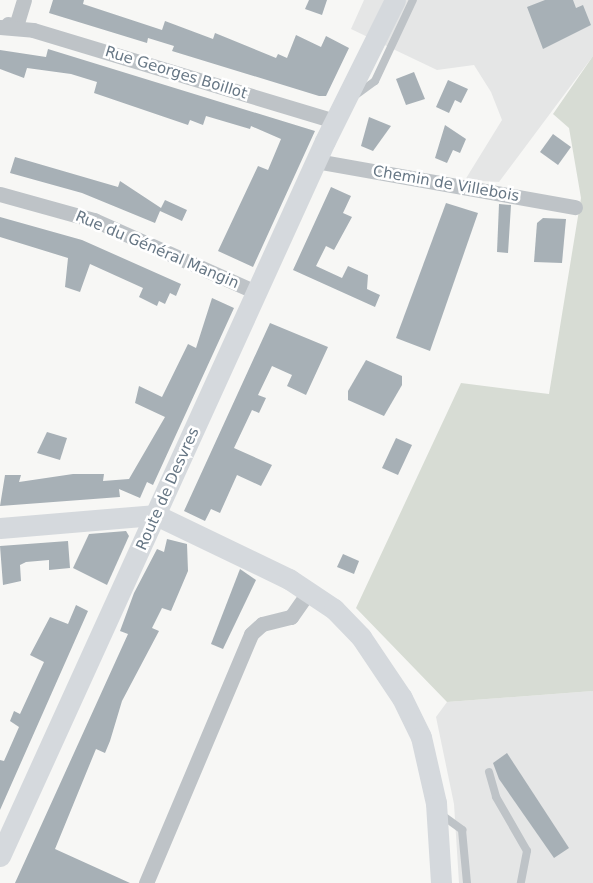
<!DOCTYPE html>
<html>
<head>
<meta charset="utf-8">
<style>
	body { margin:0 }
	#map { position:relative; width:593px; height:883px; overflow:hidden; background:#f7f7f5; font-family:"DejaVu Sans",sans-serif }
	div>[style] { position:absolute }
	.built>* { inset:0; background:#e5e6e6 }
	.green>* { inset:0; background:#d7dcd4 }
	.building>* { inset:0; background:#a7b0b6 }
	.lane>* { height:8px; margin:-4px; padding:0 4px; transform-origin:4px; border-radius:4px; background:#bec3c7 }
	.street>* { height:15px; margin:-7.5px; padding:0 7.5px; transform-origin:7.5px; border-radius:7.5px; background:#bec3c7 }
	.secondary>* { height:21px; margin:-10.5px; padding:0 10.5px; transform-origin:10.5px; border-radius:10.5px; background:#d5d9dd }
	span { translate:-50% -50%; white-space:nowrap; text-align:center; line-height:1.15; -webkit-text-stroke:5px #fff; paint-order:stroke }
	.street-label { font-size:15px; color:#677785 }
</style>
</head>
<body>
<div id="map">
	<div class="built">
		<div style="clip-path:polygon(364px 0,593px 0,593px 56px,499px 182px,465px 180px,502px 120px,491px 92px,474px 65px,437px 70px,351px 29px)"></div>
		<div style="clip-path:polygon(593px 691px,593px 883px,459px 883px,454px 804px,436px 717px,447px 702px)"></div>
	</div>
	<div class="green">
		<div style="clip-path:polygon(593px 56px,593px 691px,447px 702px,356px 608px,461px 383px,549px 394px,581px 198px,569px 128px,553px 114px)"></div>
	</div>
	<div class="building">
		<div style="clip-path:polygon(53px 0,84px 0,83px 4px,162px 30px,165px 21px,213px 39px,215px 33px,276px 58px,278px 54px,287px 58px,296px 35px,321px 47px,326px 36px,349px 48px,326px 96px,319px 96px,172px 51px,174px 46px,148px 38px,147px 43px,49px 13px)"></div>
		<div style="clip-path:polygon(309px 0,327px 0,322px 15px,305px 9px)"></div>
		<div style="clip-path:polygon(545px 0,573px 0,576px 8px,583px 5px,591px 25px,543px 49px,527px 7px)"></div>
		<div style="clip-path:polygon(48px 49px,315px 131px,253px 267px,218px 251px,258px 166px,268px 170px,281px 139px,251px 126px,250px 129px,206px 116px,203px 125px,190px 120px,188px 125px,94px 93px,97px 82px,71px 74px,27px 68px,24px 78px,0 69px,0 50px,46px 57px)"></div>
		<div style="clip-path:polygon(414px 72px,425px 99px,406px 105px,396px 79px)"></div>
		<div style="clip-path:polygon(448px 80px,468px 89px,461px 103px,455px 100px,449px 113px,436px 107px)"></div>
		<div style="clip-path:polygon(369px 117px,391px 126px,373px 151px,361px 146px)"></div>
		<div style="clip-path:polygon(445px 125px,466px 139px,460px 153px,453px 150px,447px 163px,435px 158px)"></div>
		<div style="clip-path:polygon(553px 134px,571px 147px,558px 165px,540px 152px)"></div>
		<div style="clip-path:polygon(15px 157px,118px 187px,120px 181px,161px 208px,165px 200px,187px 210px,182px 221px,160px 211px,155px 223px,82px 193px,10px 173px)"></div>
		<div style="clip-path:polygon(331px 187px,351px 196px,343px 213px,352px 217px,334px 250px,326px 246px,316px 266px,342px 278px,348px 266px,368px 275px,367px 289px,380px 295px,375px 307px,293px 270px)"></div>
		<div style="clip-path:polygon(446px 203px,478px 213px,430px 351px,396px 338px)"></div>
		<div style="clip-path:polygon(499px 204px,511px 205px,508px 253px,497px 252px)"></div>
		<div style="clip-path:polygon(0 217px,82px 240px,181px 284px,176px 296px,170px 293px,165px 304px,159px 301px,157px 306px,139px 297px,143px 288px,90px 264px,80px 292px,65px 287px,68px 258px,0 237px)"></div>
		<div style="clip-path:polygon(543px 218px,566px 219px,562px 263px,534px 262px,537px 223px)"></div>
		<div style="clip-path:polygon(212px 298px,234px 308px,153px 485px,147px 482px,140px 498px,119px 489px,120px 497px,0 506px,5px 475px,21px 475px,19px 482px,73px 474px,104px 474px,103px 481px,129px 479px,165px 417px,135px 403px,139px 386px,162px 397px,188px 344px,196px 348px)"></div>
		<div style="clip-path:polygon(270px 323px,328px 347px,306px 395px,287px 386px,292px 375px,272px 366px,258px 395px,266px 398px,259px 413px,252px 410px,234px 448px,272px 465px,261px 486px,237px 475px,220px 513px,211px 509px,205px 521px,184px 511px)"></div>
		<div style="clip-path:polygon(366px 360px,402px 376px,402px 385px,384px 416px,348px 400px,348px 391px)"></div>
		<div style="clip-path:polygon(47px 432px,67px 438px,60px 460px,37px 453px)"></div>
		<div style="clip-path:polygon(396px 438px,412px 445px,398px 475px,382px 468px)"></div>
		<div style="clip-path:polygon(126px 531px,129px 536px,107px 585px,73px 568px,89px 534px)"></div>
		<div style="clip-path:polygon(167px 539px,187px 544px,188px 571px,171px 611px,162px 608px,152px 628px,159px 631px,122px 701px,110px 741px,105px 753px,96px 749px,55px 849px,130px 883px,15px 883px,128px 634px,120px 631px,134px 593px,157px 549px,164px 552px)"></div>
		<div style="clip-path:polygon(68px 541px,70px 568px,49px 570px,49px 560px,26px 562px,20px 565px,21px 581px,3px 585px,0 546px)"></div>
		<div style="clip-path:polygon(343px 554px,359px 561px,354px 574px,337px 567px)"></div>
		<div style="clip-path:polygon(240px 569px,256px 580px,223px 649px,211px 644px)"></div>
		<div style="clip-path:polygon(76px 605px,88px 611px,0 810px,0 760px,4px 761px,19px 727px,10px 721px,14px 711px,20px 714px,44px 662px,30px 655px,50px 617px,68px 624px)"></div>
		<div style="clip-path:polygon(507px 753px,569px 848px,554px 858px,499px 779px,493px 763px)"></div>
	</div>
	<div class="lane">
		<div style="left:353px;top:97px;width:27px;rotate:-36deg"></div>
		<div style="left:375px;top:81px;width:89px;rotate:-64.9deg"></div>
		<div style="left:489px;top:772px;width:26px;rotate:74deg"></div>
		<div style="left:496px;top:797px;width:62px;rotate:60.1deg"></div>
		<div style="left:527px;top:851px;width:33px;rotate:101deg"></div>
		<div style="left:439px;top:813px;width:29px;rotate:36deg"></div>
		<div style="left:462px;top:830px;width:53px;rotate:84.6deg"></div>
	</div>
	<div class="street">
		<div style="left:8px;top:24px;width:8px;rotate:14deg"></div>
		<div style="left:16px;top:26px;width:27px;rotate:-73deg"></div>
		<div style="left:0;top:27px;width:33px;rotate:5deg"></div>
		<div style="left:33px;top:30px;width:315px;rotate:16.8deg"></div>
		<div style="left:316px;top:161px;width:263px;rotate:10.1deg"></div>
		<div style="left:0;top:194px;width:98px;rotate:15.5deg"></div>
		<div style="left:94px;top:220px;width:177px;rotate:24deg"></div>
		<div style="left:146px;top:883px;width:270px;rotate:-67.1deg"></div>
		<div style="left:251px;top:634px;width:15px;rotate:-42deg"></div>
		<div style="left:262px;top:624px;width:30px;rotate:-14deg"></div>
		<div style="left:291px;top:617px;width:32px;rotate:-55deg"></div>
	</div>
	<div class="secondary">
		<div style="left:156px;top:515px;width:148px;rotate:25.7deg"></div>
		<div style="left:289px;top:579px;width:54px;rotate:33.7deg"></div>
		<div style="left:334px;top:609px;width:39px;rotate:46deg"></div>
		<div style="left:361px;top:637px;width:73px;rotate:56.1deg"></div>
		<div style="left:402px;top:698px;width:43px;rotate:64deg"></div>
		<div style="left:421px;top:737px;width:68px;rotate:77.2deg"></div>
		<div style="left:436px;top:803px;width:80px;rotate:86.4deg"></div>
		<div style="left:0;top:528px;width:157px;rotate:-4.8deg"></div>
		<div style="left:0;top:856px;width:785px;rotate:-65.56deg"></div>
		<div style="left:325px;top:141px;width:157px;rotate:-63.6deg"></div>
	</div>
	<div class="street-label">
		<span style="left:176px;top:73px;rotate:17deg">Rue Georges Boillot</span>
		<span style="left:446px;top:184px;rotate:10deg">Chemin de Villebois</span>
		<span style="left:157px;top:250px;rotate:23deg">Rue du Général Mangin</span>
		<span style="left:168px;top:489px;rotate:-66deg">Route de Desvres</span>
	</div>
</div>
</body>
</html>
